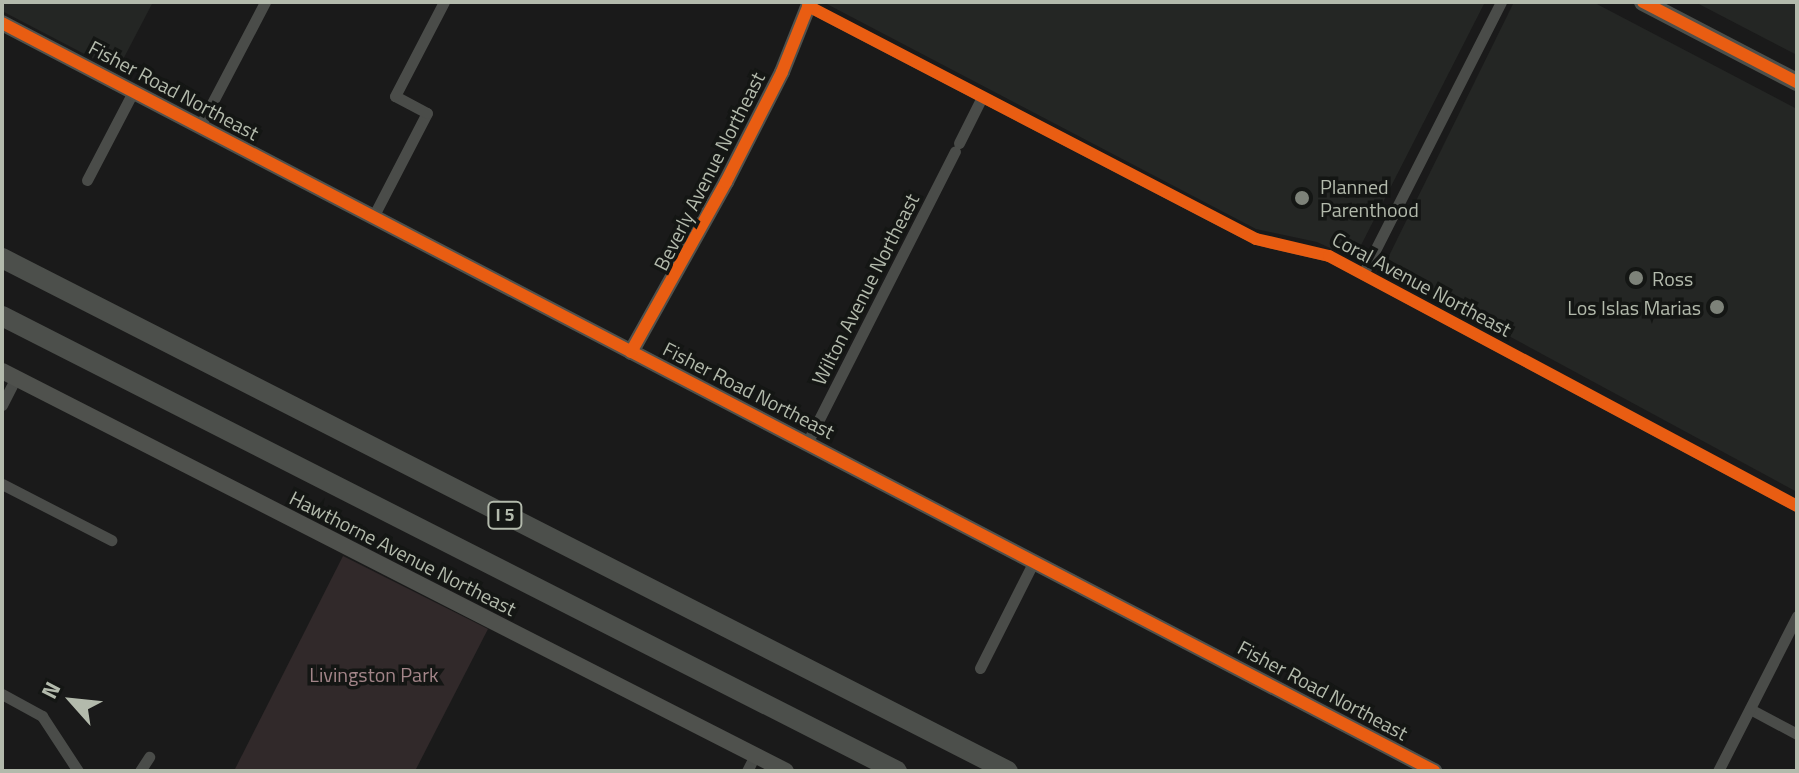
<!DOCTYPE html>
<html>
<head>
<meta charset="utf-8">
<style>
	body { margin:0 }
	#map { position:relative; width:1799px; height:773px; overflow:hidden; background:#1a1a1a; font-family:"Titillium Web",sans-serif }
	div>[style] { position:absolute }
	.built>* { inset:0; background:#242624 }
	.green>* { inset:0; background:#31292a }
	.street>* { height:11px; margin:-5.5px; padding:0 5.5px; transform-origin:5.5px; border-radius:5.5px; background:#4a4c49 }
	.secondary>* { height:16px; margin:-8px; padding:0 8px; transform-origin:8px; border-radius:8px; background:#4f514d }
	.primary>* { height:18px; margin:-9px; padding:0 9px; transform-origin:9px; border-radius:9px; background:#4c4f4b }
	.highway>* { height:20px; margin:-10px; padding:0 10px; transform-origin:10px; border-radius:10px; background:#4c4f4b }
	.cycleway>* { height:12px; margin:-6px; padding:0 6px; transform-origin:6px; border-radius:6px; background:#e95d12 }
	.dots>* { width:22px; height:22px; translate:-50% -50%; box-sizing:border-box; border:4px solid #141614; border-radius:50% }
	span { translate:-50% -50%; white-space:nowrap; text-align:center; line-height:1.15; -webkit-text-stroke:7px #141614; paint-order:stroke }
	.shield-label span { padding:2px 6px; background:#141614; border:2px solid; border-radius:6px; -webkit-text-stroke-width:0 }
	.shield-label { font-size:18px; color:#b3baac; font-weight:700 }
	.street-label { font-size:20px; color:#b3baac }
	.poi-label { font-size:20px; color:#b3baac }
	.left { translate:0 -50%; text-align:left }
	.right { translate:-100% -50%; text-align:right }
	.park-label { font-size:20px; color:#a38589 }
	.frame { position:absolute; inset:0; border:4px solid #b3baac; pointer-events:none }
	.north { position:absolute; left:32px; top:661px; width:80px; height:80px; -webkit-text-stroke:6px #141614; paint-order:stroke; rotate:297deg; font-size:22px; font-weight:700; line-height:32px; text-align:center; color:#b3baac }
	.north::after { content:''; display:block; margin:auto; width:28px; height:36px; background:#b3baac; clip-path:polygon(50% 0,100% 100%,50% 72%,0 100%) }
</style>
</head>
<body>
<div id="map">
	<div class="built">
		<div style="clip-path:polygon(2px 2px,153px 2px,117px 71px,2px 11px)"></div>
		<div style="clip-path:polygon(823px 2px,1485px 2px,1354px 259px,1317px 242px,1256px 229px)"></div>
		<div style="clip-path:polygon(1514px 2px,1593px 2px,1797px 109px,1797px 492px,1383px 268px)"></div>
		<div style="clip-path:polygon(1695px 2px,1797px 2px,1797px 55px)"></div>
	</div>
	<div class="green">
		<div style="clip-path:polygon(343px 556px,488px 629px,415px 771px,234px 771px)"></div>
	</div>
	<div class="street">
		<div style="left:808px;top:6px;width:505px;rotate:27.48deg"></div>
		<div style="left:1256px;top:239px;width:75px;rotate:13.1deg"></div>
		<div style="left:1329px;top:256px;width:531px;rotate:28.11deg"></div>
		<div style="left:200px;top:126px;width:140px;rotate:-62.3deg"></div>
		<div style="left:959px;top:143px;width:51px;rotate:-63.4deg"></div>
		<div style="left:87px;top:180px;width:99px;rotate:-62.4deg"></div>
		<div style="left:373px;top:217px;width:117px;rotate:-62.6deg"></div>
		<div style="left:427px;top:113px;width:36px;rotate:-152deg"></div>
		<div style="left:395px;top:96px;width:106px;rotate:-62.5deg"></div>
		<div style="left:1363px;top:274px;width:305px;rotate:-63.1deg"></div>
		<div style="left:2px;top:405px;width:30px;rotate:-63deg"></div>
		<div style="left:807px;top:443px;width:327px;rotate:-63.1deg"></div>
		<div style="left:2px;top:484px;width:123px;rotate:27.2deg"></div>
		<div style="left:980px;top:668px;width:120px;rotate:-63.2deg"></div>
		<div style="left:2px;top:694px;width:46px;rotate:28.8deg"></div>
		<div style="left:42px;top:716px;width:66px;rotate:56.8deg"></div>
		<div style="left:1750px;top:709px;width:53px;rotate:28deg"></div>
		<div style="left:140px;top:771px;width:17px;rotate:-57deg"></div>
		<div style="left:747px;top:771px;width:18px;rotate:-63deg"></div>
		<div style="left:1718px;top:771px;width:174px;rotate:-63deg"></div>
	</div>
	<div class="secondary">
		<div style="left:2px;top:23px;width:1616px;rotate:27.58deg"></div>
		<div style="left:631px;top:352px;width:195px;rotate:-60.8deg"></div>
		<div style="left:726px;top:182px;width:123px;rotate:-63deg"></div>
		<div style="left:782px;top:72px;width:75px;rotate:-68.2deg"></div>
		<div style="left:2px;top:371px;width:880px;rotate:27.03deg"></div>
	</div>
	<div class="primary">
		<div style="left:1643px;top:2px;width:174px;rotate:27.5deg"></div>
	</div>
	<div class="highway">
		<div style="left:2px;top:258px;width:1129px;rotate:27.02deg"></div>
		<div style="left:2px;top:316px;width:1004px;rotate:26.95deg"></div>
	</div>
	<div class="cycleway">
		<div style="left:1643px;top:2px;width:174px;rotate:27.5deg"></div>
		<div style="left:808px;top:6px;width:505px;rotate:27.48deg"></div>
		<div style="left:1256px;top:239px;width:75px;rotate:13.1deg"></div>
		<div style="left:1329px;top:256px;width:531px;rotate:28.11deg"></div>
		<div style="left:2px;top:23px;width:1616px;rotate:27.58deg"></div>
		<div style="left:631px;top:352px;width:195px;rotate:-60.8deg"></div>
		<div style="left:726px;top:182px;width:123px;rotate:-63deg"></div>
		<div style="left:782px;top:72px;width:75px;rotate:-68.2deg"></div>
	</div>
	<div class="dots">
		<div style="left:1302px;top:198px;background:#7d8279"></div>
		<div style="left:1636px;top:278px;background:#7d8279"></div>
		<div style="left:1717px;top:307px;background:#7d8279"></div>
	</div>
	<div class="shield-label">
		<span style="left:505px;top:515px">I 5</span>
	</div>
	<div class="street-label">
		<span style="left:174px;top:90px;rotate:28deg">Fisher Road Northeast</span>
		<span style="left:709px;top:171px;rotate:-63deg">Beverly Avenue Northeast</span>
		<span style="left:1422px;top:284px;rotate:28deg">Coral Avenue Northeast</span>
		<span style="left:865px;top:289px;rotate:-63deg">Wilton Avenue Northeast</span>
		<span style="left:749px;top:390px;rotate:27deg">Fisher Road Northeast</span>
		<span style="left:403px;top:553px;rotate:27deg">Hawthorne Avenue Northeast</span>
		<span style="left:1323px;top:690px;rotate:28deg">Fisher Road Northeast</span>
	</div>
	<div class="poi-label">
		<span class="left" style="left:1320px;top:198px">Planned<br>Parenthood</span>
		<span class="left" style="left:1652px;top:278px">Ross</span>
		<span class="right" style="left:1701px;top:307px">Los Islas Marias</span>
	</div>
	<div class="park-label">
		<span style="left:374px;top:674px">Livingston Park</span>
	</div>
	<div class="frame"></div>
	<div class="north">N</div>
</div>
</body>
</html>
